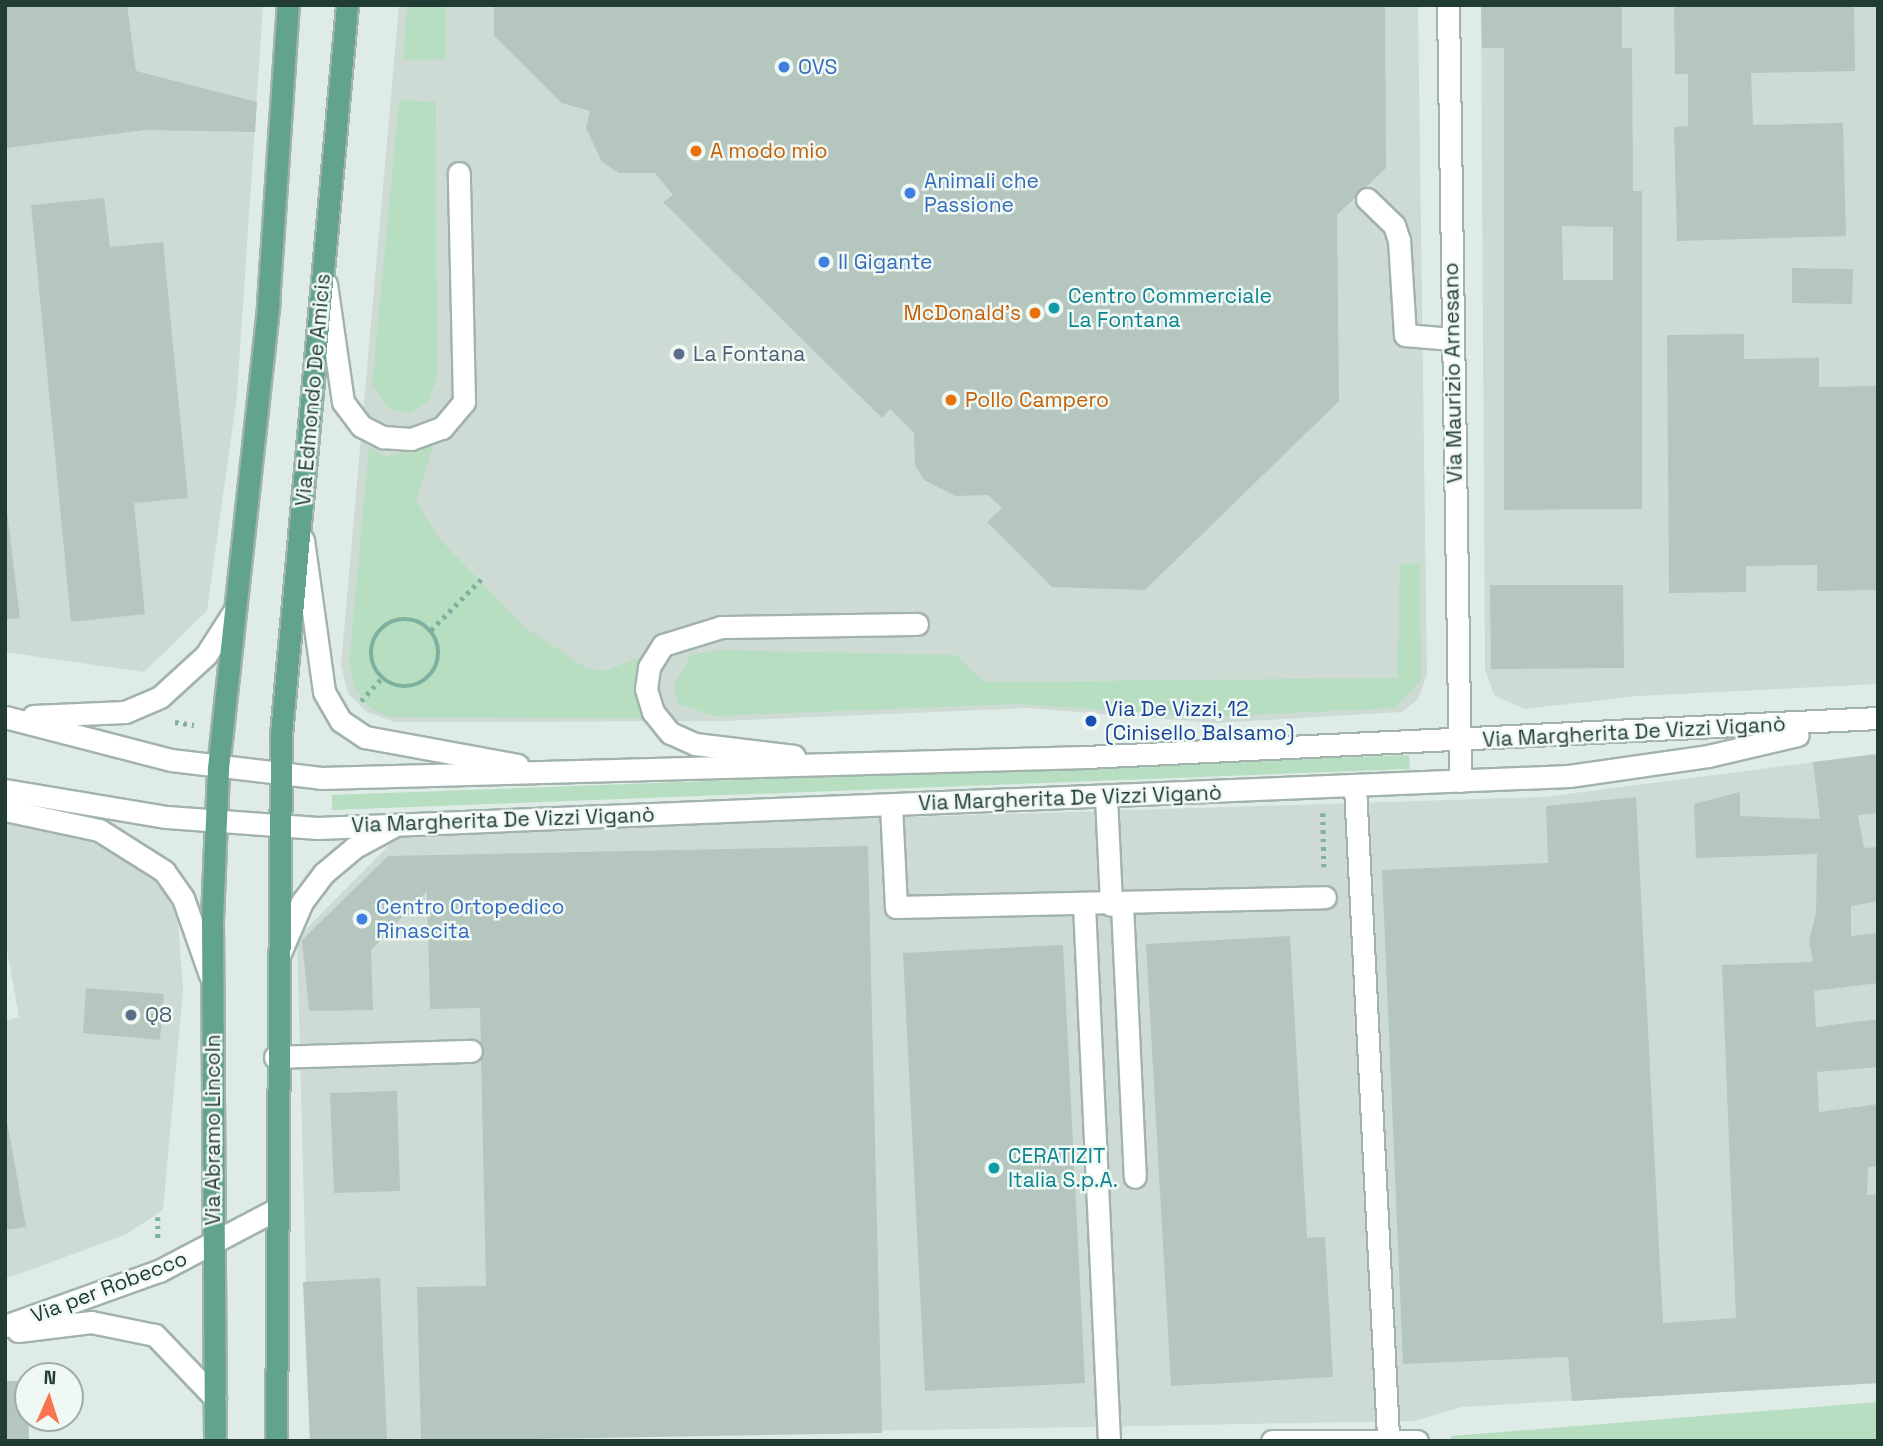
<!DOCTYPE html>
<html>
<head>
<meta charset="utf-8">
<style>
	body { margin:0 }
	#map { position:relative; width:1883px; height:1446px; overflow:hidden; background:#dfebe6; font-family:"Space Grotesk",sans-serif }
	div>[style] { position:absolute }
	.built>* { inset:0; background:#cedbd4 }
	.green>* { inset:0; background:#b7dec0 }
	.building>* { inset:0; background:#b5c6be }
	.path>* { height:4.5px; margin-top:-2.25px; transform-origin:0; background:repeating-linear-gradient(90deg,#7eb09f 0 3.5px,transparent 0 8.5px) }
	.path>.ring { margin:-2.25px; padding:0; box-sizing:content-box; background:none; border:4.5px solid #7eb09f; border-radius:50% }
	.roads { filter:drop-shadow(2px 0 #a2b3ad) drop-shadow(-2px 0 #a2b3ad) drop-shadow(0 2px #a2b3ad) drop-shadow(0 -2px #a2b3ad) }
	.minor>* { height:21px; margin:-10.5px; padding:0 10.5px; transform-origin:10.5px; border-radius:10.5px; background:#fff }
	.major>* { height:21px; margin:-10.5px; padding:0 10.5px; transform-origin:10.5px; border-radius:10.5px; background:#62a390 }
	.dots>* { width:19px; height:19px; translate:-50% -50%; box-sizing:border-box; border:4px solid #f0f8f4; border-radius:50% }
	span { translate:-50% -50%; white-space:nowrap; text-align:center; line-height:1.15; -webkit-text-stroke:5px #f0f8f4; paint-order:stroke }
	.shop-label { font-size:21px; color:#366cbe }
	.left { translate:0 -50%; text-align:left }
	.food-label { font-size:21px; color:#c56008 }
	.right { translate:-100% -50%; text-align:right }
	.culture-label { font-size:21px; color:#0d838f }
	.service-label { font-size:21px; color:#4e5e75 }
	.street-label { font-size:21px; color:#203c33 }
	.transit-label { font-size:21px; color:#164399 }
	.frame { position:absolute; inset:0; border:7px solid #203c33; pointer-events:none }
	.north { position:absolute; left:14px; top:1362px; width:70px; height:70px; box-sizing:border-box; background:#f0f8f4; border:2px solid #9dada7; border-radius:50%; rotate:3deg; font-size:19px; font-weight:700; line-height:28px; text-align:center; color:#203c33 }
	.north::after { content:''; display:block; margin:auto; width:24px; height:32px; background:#f87451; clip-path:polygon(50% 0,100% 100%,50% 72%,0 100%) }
</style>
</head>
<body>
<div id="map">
	<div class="built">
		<div style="clip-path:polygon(5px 5px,263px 5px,237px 395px,207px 611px,144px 672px,5px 652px)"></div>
		<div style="clip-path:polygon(399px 5px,1418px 5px,1427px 675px,1418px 699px,1402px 712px,1217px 723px,1027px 708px,723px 721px,394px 722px,365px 711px,348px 693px,341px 665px)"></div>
		<div style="clip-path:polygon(1481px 5px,1878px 5px,1878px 684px,1638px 696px,1524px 709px,1494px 695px,1485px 669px)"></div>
		<div style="clip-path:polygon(1878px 754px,1878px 1383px,1461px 1407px,1415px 1421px,310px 1441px,297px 938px,401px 833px,1544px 797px)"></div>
		<div style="clip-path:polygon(5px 819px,95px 838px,138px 861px,177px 908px,183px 990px,163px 1210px,125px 1235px,5px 1279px,5px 1021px,19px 1017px,5px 939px)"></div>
	</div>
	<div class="green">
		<div style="clip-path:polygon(407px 5px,446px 5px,446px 59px,403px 60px)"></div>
		<div style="clip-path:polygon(399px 100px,436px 102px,437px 379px,428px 402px,409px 413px,390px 409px,372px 386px)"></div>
		<div style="clip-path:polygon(434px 444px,416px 499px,438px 537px,523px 626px,586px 668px,605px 671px,642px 656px,636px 696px,647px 718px,389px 717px,370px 708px,355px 688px,349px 663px,369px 447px,387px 457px)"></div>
		<div style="clip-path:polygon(1420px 563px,1421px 681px,1395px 708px,1209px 717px,1016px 704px,714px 716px,679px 704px,673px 686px,691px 655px,717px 650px,956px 655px,984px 682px,1397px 678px,1400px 564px)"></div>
		<div style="clip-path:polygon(1409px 755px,1410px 769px,332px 810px,332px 795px)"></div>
		<div style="clip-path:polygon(1878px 1402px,1878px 1441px,1451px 1441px,1451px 1436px)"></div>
	</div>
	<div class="building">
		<div style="clip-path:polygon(5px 5px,127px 5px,136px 71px,257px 102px,255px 132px,144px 130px,7px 148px)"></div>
		<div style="clip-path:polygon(494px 5px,1385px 5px,1386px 168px,1337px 215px,1339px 401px,1145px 590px,1052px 587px,987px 522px,1002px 508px,988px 495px,955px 496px,924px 480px,915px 465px,914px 433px,890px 409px,882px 418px,663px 202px,673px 195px,655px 173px,619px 173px,602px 162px,586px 128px,590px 111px,562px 103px,494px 36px)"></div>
		<div style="clip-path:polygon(evenodd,1481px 5px,1622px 5px,1622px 48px,1632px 48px,1633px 191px,1642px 191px,1642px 509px,1504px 510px,1504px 48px,1482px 48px,1481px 5px,1562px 226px,1613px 227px,1613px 280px,1563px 280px,1562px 226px)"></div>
		<div style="clip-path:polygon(1674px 5px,1854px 5px,1855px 71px,1751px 73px,1753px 125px,1843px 123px,1846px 236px,1677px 241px,1674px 127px,1688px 126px,1688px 74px,1675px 74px)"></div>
		<div style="clip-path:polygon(104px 198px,110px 247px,163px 242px,188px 498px,134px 503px,145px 614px,71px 622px,31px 205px)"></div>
		<div style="clip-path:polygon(1792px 268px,1853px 269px,1852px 304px,1792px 303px)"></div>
		<div style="clip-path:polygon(1744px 334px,1744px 359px,1819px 358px,1819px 387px,1878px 386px,1878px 590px,1817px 591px,1817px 565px,1746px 566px,1746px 592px,1669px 593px,1667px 335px)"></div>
		<div style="clip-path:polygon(5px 495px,20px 618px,5px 619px)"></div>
		<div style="clip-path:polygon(1490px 585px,1623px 585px,1624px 668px,1491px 669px)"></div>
		<div style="clip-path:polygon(1878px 754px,1878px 813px,1858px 815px,1864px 848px,1878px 847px,1878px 901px,1851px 906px,1851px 936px,1878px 933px,1878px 983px,1814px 991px,1816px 1027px,1878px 1019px,1878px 1067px,1817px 1072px,1819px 1112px,1878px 1104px,1878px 1166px,1868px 1167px,1867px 1195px,1878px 1194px,1878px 1383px,1572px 1401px,1568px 1357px,1403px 1364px,1382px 870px,1548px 863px,1546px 806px,1636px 797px,1663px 1323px,1736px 1318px,1722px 965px,1813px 962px,1809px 941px,1816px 913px,1817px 854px,1696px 858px,1694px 804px,1740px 792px,1740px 816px,1820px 819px,1813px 762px)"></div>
		<div style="clip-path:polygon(868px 846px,882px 1433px,421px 1441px,417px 1287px,486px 1286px,480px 1008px,430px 1009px,427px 891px,371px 950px,373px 1010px,309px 1011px,302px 940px,388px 856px)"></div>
		<div style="clip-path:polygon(1290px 936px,1307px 1238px,1325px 1237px,1333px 1377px,1171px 1386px,1146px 944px)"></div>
		<div style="clip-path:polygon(1063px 945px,1085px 1383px,925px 1391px,903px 953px)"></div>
		<div style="clip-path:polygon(86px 988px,164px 994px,160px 1040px,83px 1033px)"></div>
		<div style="clip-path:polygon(397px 1091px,400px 1191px,334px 1193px,330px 1093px)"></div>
		<div style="clip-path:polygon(5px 1110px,26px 1227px,5px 1230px)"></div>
		<div style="clip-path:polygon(380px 1278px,387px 1441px,310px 1441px,303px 1282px)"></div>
		<div style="clip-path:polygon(5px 1381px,28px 1381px,29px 1441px,5px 1441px)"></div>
	</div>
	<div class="path">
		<div class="ring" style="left:371px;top:619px;width:63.5px;height:63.5px"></div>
		<div style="left:431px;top:630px;width:74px;rotate:-45.5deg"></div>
		<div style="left:361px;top:701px;width:31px;rotate:-48deg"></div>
		<div style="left:175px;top:722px;width:19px;rotate:9deg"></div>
		<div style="left:1323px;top:813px;width:54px;rotate:88.9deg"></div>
		<div style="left:158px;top:1217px;width:24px;rotate:90deg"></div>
	</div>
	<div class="roads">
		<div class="minor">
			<div style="left:1448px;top:5px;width:776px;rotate:89.11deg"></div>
			<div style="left:1367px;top:199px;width:37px;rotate:44deg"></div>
			<div style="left:1394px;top:225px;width:16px;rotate:72deg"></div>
			<div style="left:1399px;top:240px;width:95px;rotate:86.4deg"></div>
			<div style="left:1405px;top:335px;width:47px;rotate:4.9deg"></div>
			<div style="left:326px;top:284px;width:119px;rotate:81.8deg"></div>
			<div style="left:343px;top:402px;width:30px;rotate:53deg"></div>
			<div style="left:361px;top:426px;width:25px;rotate:27deg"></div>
			<div style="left:383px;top:437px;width:28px;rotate:4deg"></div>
			<div style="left:411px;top:439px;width:33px;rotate:-20deg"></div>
			<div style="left:442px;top:428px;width:34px;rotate:-50deg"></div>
			<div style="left:464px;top:402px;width:229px;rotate:-91.3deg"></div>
			<div style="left:303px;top:540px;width:153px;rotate:82.1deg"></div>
			<div style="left:324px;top:692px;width:34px;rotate:60deg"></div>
			<div style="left:341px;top:721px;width:29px;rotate:34deg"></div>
			<div style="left:365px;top:737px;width:155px;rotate:10.4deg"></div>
			<div style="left:33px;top:716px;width:92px;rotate:-2.5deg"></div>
			<div style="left:125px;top:712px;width:38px;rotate:-23deg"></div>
			<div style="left:160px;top:697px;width:62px;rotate:-42.4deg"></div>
			<div style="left:206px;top:655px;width:50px;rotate:-57.3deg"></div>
			<div style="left:5px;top:717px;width:171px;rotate:14.5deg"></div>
			<div style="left:171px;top:760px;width:151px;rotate:6.8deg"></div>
			<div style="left:321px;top:778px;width:765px;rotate:-1.57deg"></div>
			<div style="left:1086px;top:757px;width:793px;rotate:-2.82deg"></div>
			<div style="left:794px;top:756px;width:100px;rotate:-173.1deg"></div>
			<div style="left:695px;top:744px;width:27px;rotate:-156deg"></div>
			<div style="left:670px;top:733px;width:27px;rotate:-129deg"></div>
			<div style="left:653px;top:712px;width:24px;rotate:-107deg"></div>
			<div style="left:646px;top:689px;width:22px;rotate:-82deg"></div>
			<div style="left:649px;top:667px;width:26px;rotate:-58deg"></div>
			<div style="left:663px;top:645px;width:61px;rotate:-17.2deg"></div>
			<div style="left:721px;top:627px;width:196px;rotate:-0.9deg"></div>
			<div style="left:1355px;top:787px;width:651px;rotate:87.09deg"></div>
			<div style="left:5px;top:790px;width:164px;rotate:9.5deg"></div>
			<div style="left:167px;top:817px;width:151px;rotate:4.2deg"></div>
			<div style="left:318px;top:828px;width:1252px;rotate:-2.38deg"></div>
			<div style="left:1569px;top:776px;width:140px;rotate:-8.2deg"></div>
			<div style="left:1708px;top:756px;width:92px;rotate:-13.1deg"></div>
			<div style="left:1106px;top:797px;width:108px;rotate:87.3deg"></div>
			<div style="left:891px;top:805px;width:102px;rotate:87.2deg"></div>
			<div style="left:896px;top:907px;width:429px;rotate:-1.3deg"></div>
			<div style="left:5px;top:810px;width:96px;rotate:12deg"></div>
			<div style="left:99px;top:830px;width:77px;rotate:32.2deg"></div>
			<div style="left:164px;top:871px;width:33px;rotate:55deg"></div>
			<div style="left:183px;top:898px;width:82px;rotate:70.7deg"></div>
			<div style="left:1084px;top:905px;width:537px;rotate:87.33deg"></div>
			<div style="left:1122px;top:905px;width:272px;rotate:87.3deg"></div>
			<div style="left:280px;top:953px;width:56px;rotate:-66.7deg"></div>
			<div style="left:302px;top:902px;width:36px;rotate:-53deg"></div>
			<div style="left:324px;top:873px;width:40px;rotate:-40deg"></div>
			<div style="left:355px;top:847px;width:42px;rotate:-28.4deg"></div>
			<div style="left:275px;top:1057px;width:196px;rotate:-1.8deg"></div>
			<div style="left:5px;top:1326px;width:164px;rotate:-19.7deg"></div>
			<div style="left:159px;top:1271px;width:129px;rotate:-27.8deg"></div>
			<div style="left:18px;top:1331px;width:74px;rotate:-7deg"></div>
			<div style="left:91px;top:1322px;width:65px;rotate:11.5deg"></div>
			<div style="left:155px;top:1335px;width:87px;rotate:46.4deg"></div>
			<div style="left:1272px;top:1441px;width:145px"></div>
		</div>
		<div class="major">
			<div style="left:215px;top:1441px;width:522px;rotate:-90.33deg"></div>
			<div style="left:212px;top:919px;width:151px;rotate:-87.7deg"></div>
			<div style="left:218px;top:768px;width:467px;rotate:-83.8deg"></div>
			<div style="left:268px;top:304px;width:300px;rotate:-86.2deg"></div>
			<div style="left:276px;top:1441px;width:706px;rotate:-89.59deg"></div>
			<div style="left:281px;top:735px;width:733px;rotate:-84.83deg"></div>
		</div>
	</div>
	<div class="dots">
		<div style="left:784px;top:67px;background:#3f7fe0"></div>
		<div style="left:696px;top:151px;background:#e8710a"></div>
		<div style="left:910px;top:193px;background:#3f7fe0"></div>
		<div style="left:824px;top:262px;background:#3f7fe0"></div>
		<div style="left:1054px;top:308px;background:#0f9aa8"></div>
		<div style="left:1035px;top:313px;background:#e8710a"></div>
		<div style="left:679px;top:354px;background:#5c6f8a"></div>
		<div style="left:951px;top:400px;background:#e8710a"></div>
		<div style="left:1091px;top:721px;background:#1a4fb4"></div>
		<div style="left:362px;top:919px;background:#3f7fe0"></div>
		<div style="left:131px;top:1015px;background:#5c6f8a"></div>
		<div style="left:994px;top:1168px;background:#0f9aa8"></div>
	</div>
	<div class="shop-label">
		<span class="left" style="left:798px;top:67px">OVS</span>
		<span class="left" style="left:924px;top:193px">Animali che<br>Passione</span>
		<span class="left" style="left:838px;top:262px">Il Gigante</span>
		<span class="left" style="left:376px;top:919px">Centro Ortopedico<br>Rinascita</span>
	</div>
	<div class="food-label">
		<span class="left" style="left:710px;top:151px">A modo mio</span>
		<span class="right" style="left:1021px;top:313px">McDonald's</span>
		<span class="left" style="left:965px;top:400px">Pollo Campero</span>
	</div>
	<div class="culture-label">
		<span class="left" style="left:1068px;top:308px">Centro Commerciale<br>La Fontana</span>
		<span class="left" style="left:1008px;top:1168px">CERATIZIT<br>Italia S.p.A.</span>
	</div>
	<div class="service-label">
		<span class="left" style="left:693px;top:354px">La Fontana</span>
		<span class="left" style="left:145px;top:1015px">Q8</span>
	</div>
	<div class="street-label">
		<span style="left:1453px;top:373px;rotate:-91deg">Via Maurizio Arnesano</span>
		<span style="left:313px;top:390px;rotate:-85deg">Via Edmondo De Amicis</span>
		<span style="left:1634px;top:732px;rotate:-3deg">Via Margherita De Vizzi Viganò</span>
		<span style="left:1070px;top:798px;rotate:-2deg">Via Margherita De Vizzi Viganò</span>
		<span style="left:503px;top:820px;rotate:-2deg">Via Margherita De Vizzi Viganò</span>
		<span style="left:213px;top:1130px;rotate:-90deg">Via Abramo Lincoln</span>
		<span style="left:109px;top:1287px;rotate:-21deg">Via per Robecco</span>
	</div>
	<div class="transit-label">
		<span class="left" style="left:1105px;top:721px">Via De Vizzi, 12<br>(Cinisello Balsamo)</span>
	</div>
	<div class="frame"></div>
	<div class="north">N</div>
</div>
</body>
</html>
